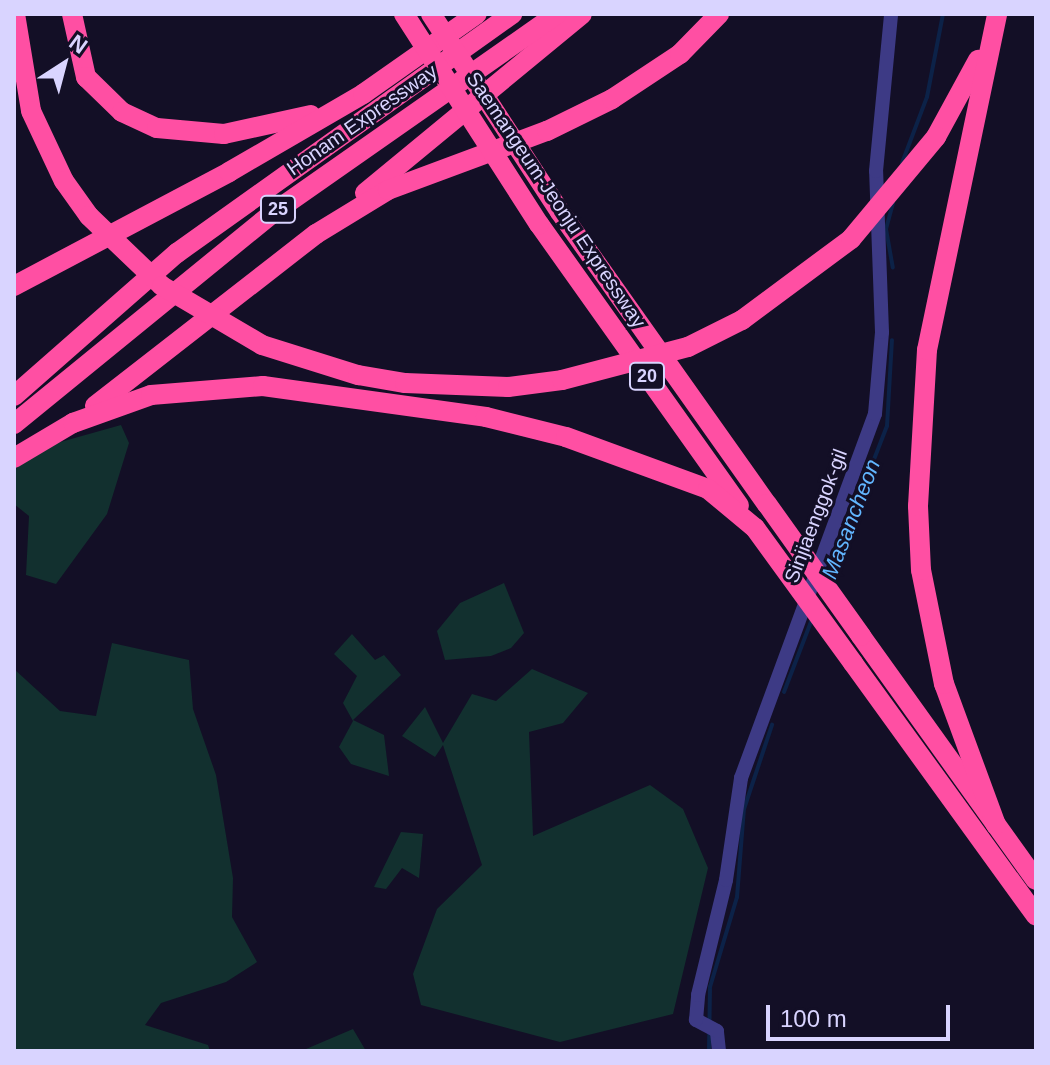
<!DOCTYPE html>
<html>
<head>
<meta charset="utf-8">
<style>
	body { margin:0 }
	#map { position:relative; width:1050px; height:1065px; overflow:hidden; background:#130f26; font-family:Arial,sans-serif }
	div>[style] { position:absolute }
	.green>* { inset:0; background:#12302f }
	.stream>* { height:4px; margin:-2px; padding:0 2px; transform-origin:2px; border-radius:2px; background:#0c2248 }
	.minor>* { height:14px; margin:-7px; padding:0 7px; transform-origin:7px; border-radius:7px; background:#3d3a85 }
	.highway>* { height:20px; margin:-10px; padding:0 10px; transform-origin:10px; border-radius:10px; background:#ff4fa3 }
	.highway-bridge>* { height:20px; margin:-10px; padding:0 10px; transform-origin:10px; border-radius:10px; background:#ff4fa3 }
	span { translate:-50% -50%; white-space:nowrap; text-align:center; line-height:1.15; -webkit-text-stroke:6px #130f26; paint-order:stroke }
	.shield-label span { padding:2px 6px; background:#130f26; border:2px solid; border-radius:6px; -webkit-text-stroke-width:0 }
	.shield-label { font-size:18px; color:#d9d4ff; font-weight:700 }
	.street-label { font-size:20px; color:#d9d4ff }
	.water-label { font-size:22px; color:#62b6ff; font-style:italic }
	.frame { position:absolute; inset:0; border:16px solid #d9d4ff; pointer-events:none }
	.north { position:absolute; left:24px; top:24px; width:80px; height:80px; -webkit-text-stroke:6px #130f26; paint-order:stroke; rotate:36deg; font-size:22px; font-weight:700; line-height:32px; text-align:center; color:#d9d4ff }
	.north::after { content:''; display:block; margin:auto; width:28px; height:36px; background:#d9d4ff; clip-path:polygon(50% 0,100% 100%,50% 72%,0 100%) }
	.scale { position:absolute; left:766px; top:1005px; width:184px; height:36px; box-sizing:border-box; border:4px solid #d9d4ff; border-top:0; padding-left:10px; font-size:24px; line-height:28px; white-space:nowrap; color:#d9d4ff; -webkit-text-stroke:6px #130f26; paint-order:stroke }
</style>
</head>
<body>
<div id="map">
	<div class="green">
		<div style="clip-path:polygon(121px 425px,129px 443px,107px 514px,56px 584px,26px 575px,29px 516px,14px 504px,14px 465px,32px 450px)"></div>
		<div style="clip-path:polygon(504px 583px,524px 633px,511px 648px,491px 656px,445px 660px,437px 631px,460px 603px)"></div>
		<div style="clip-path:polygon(352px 634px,375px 660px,384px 655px,401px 675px,353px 720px,384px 735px,389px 776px,351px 764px,339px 747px,353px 721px,343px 703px,357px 676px,334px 654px)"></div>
		<div style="clip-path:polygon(112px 643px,189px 660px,193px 709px,216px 775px,233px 878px,232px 917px,257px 962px,226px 982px,161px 1003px,145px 1025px,208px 1045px,210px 1051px,14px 1051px,14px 669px,60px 711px,96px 716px)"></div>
		<div style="clip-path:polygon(532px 669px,588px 693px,563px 723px,529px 732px,533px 836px,650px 785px,683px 809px,708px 868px,673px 1014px,560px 1042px,421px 1005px,413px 974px,437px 909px,482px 865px,443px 745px,435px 757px,402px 736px,425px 707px,443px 743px,472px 694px,496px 701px)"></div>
		<div style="clip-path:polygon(401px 832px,423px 834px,419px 878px,402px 868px,386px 889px,374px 887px)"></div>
		<div style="clip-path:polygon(353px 1029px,366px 1051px,304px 1051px,306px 1049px)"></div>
	</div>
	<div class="stream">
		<div style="left:902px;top:163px;width:71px;rotate:-69.3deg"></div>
		<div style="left:927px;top:97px;width:85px;rotate:-79.1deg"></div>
		<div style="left:893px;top:203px;width:27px;rotate:105deg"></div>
		<div style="left:886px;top:229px;width:39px;rotate:80deg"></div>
		<div style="left:828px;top:578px;width:163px;rotate:-68.8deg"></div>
		<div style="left:887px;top:426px;width:86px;rotate:-86.7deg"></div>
		<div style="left:784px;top:692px;width:78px;rotate:-69deg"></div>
		<div style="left:709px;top:1051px;width:64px;rotate:-89.1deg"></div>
		<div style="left:710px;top:987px;width:94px;rotate:-73.3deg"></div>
		<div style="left:737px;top:897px;width:88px;rotate:-85.5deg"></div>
		<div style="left:744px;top:809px;width:89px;rotate:-71.6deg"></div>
	</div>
	<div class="minor">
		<div style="left:719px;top:1051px;width:20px;rotate:-96deg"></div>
		<div style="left:717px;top:1031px;width:24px;rotate:-152deg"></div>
		<div style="left:696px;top:1020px;width:25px;rotate:-85deg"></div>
		<div style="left:698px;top:995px;width:118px;rotate:-76.3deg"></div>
		<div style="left:726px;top:880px;width:103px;rotate:-81.6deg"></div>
		<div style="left:741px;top:778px;width:388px;rotate:-69.8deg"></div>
		<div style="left:875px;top:414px;width:82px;rotate:-85.1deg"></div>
		<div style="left:882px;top:332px;width:161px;rotate:-92.1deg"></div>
		<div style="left:876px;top:171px;width:158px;rotate:-84.5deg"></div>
	</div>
	<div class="highway">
		<div style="left:15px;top:14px;width:98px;rotate:80.6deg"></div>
		<div style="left:31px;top:111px;width:77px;rotate:64.8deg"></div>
		<div style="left:64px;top:181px;width:43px;rotate:54.5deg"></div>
		<div style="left:72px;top:14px;width:65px;rotate:77.5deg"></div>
		<div style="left:86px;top:77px;width:50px;rotate:44.2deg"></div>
		<div style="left:122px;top:112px;width:38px;rotate:25deg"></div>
		<div style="left:157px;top:128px;width:67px;rotate:5.1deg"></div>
		<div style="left:224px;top:134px;width:89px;rotate:-12.3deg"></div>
		<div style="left:936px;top:137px;width:88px;rotate:-61.4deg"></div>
		<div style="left:365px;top:193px;width:281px;rotate:-39.5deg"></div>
		<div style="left:560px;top:212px;width:358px;rotate:54.7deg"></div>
		<div style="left:539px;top:224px;width:345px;rotate:54.6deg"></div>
		<div style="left:14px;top:286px;width:243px;rotate:-27.9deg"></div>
		<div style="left:229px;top:172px;width:155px;rotate:-30.2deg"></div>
		<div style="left:363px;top:94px;width:139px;rotate:-35.1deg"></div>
		<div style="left:742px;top:320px;width:136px;rotate:-36.6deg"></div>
		<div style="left:262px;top:345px;width:101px;rotate:17.4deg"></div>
		<div style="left:358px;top:375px;width:48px;rotate:9.7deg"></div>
		<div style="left:405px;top:383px;width:103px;rotate:2.2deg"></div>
		<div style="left:508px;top:387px;width:54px;rotate:-7.4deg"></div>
		<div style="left:14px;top:396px;width:217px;rotate:-41.3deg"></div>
		<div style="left:177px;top:253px;width:412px;rotate:-35.5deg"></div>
		<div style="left:95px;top:406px;width:280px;rotate:-37.9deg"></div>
		<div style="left:316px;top:234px;width:84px;rotate:-31.4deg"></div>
		<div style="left:388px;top:190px;width:170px;rotate:-20.4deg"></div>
		<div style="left:547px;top:131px;width:72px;rotate:-26.2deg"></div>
		<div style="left:612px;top:99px;width:82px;rotate:-33.5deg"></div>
		<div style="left:680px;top:54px;width:56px;rotate:-45.7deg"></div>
		<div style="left:14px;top:424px;width:330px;rotate:-39.2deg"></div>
		<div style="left:270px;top:215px;width:350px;rotate:-35deg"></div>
		<div style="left:14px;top:458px;width:69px;rotate:-30.7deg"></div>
		<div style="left:73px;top:423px;width:83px;rotate:-19.7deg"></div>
		<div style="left:151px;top:395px;width:112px;rotate:-4.6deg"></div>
		<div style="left:263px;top:386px;width:225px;rotate:7.9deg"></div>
		<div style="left:486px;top:417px;width:82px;rotate:14deg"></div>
		<div style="left:566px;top:437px;width:151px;rotate:20.1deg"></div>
		<div style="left:708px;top:489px;width:61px;rotate:39.7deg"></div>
		<div style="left:861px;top:636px;width:300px;rotate:54.4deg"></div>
		<div style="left:853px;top:663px;width:312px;rotate:54.1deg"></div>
		<div style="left:996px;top:825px;width:150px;rotate:-110.2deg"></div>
		<div style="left:944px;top:684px;width:116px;rotate:-101.4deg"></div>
		<div style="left:921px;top:570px;width:64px;rotate:-92.7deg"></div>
		<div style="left:918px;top:506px;width:156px;rotate:-86.7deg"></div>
		<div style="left:927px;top:350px;width:343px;rotate:-78.2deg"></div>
	</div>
	<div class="highway-bridge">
		<div style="left:404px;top:14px;width:250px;rotate:57.3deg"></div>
		<div style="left:431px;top:14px;width:236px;rotate:56.9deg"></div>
		<div style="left:89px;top:216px;width:101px;rotate:43.8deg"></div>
		<div style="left:162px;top:286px;width:116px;rotate:30.5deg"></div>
		<div style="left:851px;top:239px;width:133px;rotate:-50.2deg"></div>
		<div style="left:562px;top:380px;width:130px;rotate:-14.7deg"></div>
		<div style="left:688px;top:347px;width:60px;rotate:-26.6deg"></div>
		<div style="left:767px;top:504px;width:162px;rotate:54.5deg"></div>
		<div style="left:755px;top:528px;width:167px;rotate:54deg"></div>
	</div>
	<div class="shield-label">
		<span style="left:278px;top:209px">25</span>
		<span style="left:647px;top:376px">20</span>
	</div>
	<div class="street-label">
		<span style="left:362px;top:120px;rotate:-35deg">Honam Expressway</span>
		<span style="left:556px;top:200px;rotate:56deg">Saemangeum-Jeonju Expressway</span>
		<span style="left:816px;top:516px;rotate:-69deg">Sinjiaenggok-gil</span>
	</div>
	<div class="water-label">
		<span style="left:851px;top:519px;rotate:-69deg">Masancheon</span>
	</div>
	<div class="frame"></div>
	<div class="north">N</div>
	<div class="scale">100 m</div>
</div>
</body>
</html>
